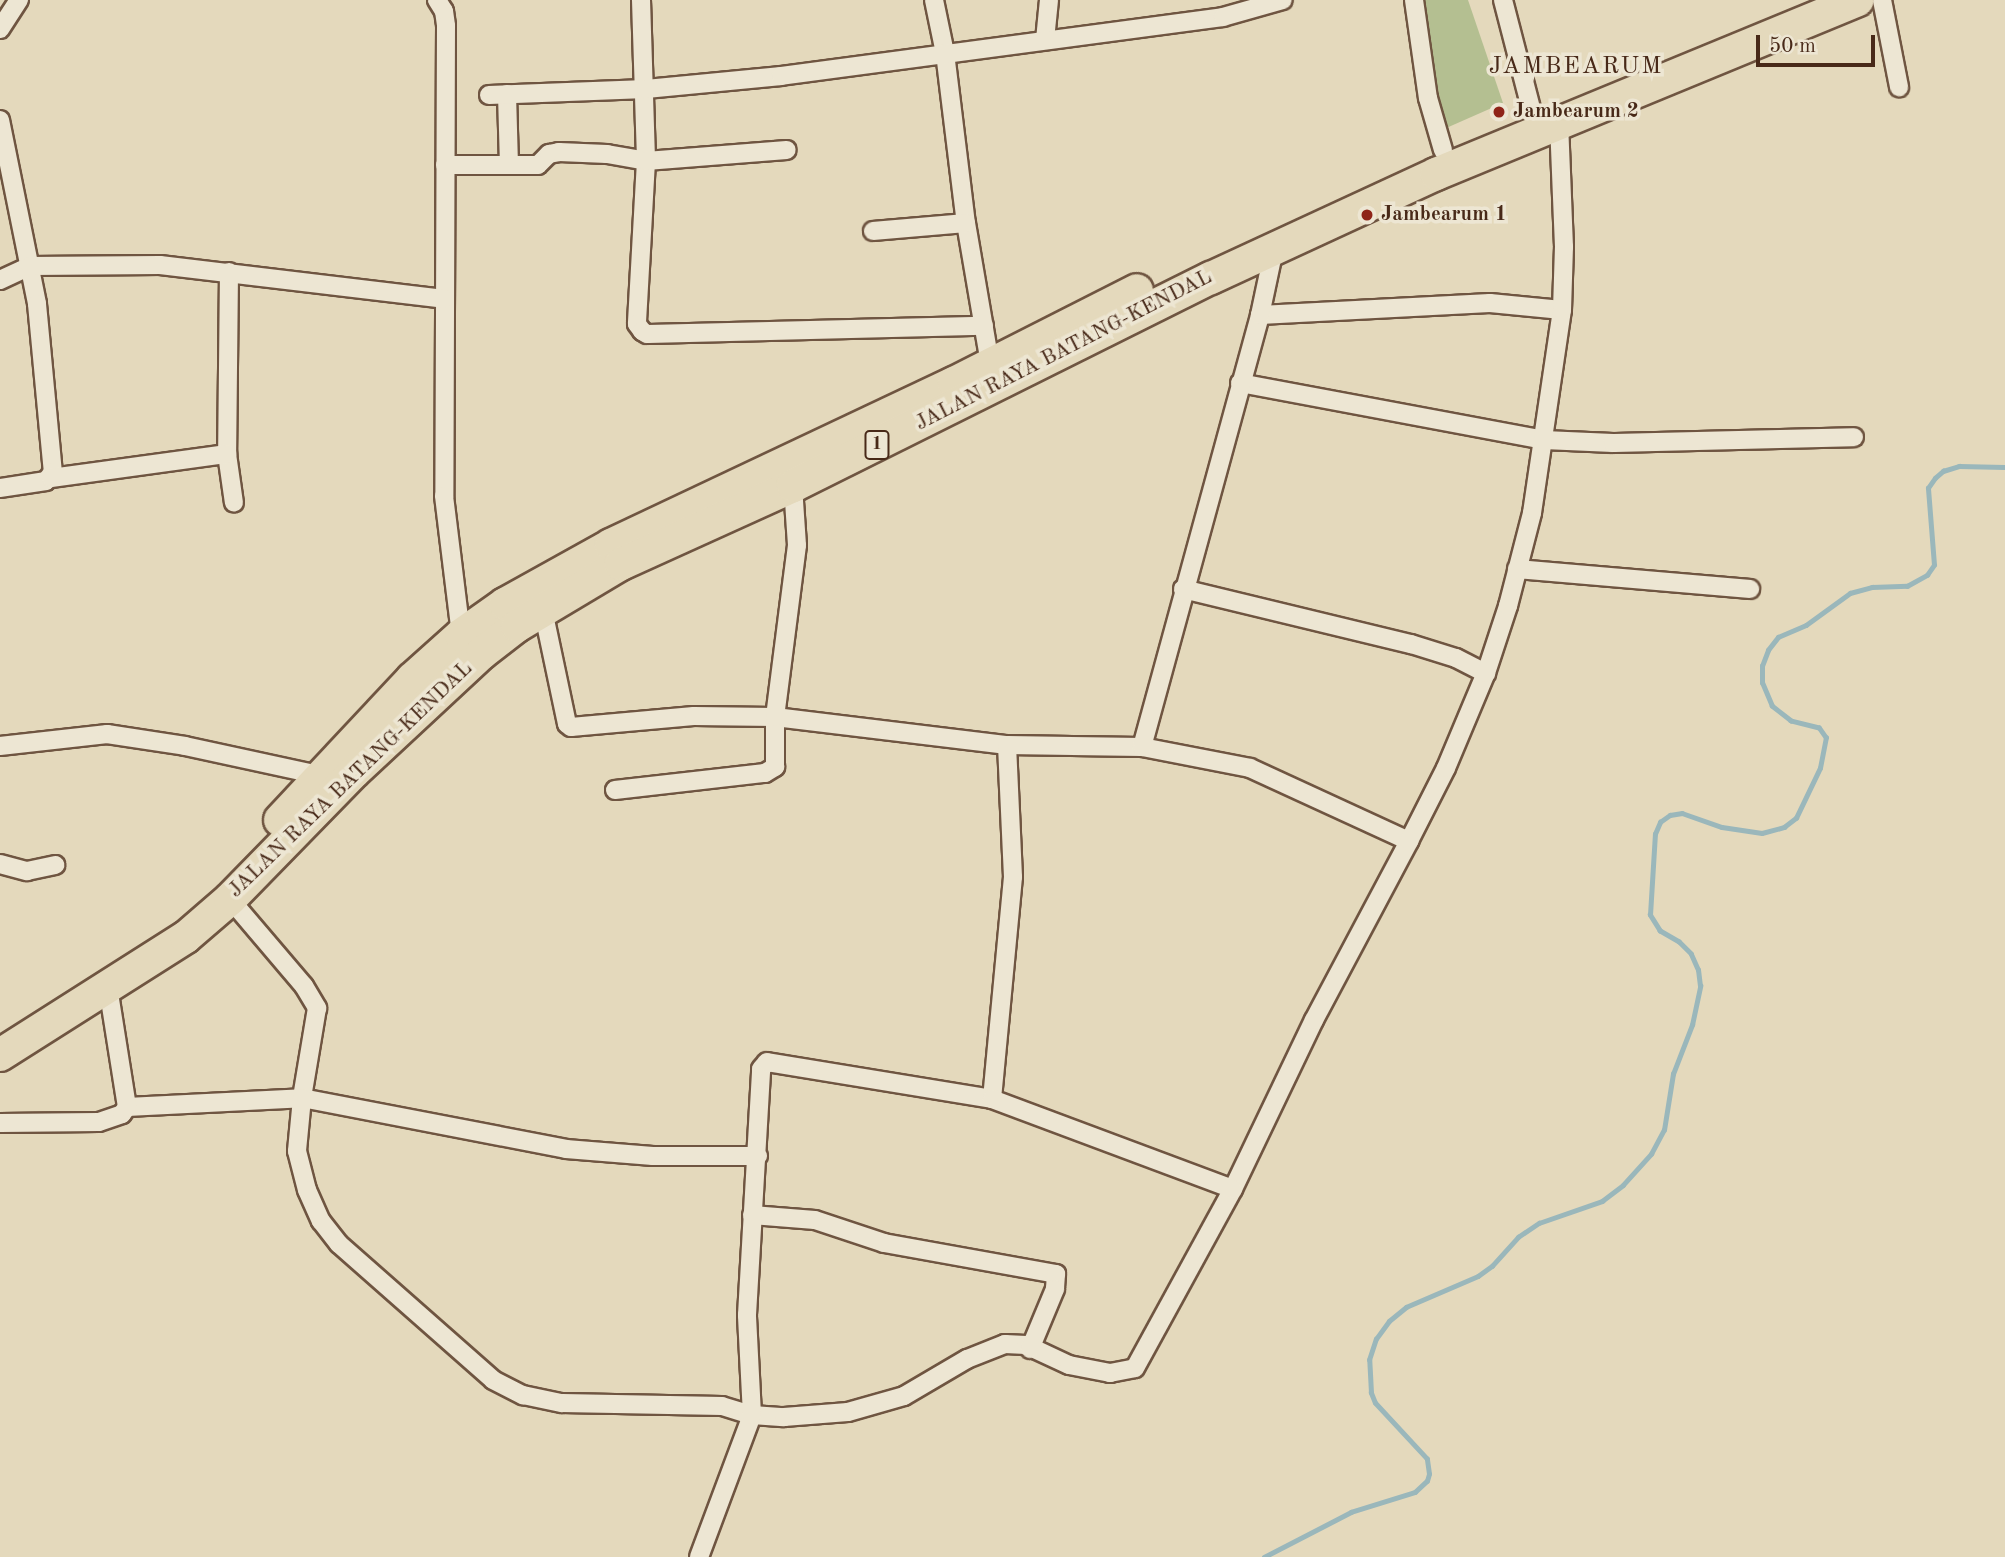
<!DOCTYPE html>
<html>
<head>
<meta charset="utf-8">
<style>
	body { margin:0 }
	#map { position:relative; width:2005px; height:1557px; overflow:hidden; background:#e4d9bc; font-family:"Old Standard TT",serif }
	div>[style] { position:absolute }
	.green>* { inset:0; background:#b4bf91 }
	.stream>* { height:4.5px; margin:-2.25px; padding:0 2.25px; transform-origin:2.25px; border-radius:2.25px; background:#9ab7bb }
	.roads { filter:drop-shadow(2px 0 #6f5541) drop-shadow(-2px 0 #6f5541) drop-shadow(0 2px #6f5541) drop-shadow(0 -2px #6f5541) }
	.street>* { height:18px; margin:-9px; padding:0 9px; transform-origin:9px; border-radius:9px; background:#ede6d3 }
	.highway>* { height:32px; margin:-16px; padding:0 16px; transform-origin:16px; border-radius:16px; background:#e4d9bc }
	.dots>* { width:19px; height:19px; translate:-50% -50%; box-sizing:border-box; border:4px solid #ede6d3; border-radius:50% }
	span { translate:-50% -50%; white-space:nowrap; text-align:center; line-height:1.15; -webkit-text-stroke:7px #ede6d3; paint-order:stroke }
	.shield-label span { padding:2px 5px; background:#ede6d3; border:2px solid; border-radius:5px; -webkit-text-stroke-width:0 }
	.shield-label { font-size:19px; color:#482918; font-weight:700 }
	.poi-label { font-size:21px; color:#482918; font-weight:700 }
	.left { translate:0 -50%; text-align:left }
	.street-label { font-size:21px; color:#482918 }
	.quarter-label { font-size:24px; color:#482918; letter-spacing:2px }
	.scale { position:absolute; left:1756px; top:35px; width:119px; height:32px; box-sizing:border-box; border:4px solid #482918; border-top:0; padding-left:9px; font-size:21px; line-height:24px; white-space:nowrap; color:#482918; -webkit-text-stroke:5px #ede6d3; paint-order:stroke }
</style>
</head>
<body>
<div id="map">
	<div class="green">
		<div style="clip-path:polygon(1424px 0,1468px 0,1503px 103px,1444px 129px)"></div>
	</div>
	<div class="stream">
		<div style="left:1264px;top:1557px;width:98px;rotate:-27.3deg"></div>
		<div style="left:1351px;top:1512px;width:67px;rotate:-17.4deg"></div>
		<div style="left:1415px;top:1492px;width:16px;rotate:-43deg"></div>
		<div style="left:1427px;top:1481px;width:7px;rotate:-74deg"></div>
		<div style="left:1429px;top:1474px;width:15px;rotate:-98deg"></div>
		<div style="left:1427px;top:1459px;width:76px;rotate:-132.9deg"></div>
		<div style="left:1375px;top:1403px;width:11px;rotate:-112deg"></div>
		<div style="left:1371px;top:1393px;width:33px;rotate:-93deg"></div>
		<div style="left:1369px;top:1360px;width:22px;rotate:-72deg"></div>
		<div style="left:1376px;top:1339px;width:22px;rotate:-54deg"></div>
		<div style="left:1389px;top:1321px;width:22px;rotate:-39deg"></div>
		<div style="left:1406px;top:1307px;width:78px;rotate:-23.3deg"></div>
		<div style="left:1478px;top:1276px;width:17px;rotate:-36deg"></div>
		<div style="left:1492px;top:1266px;width:39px;rotate:-48deg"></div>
		<div style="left:1518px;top:1237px;width:25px;rotate:-34deg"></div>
		<div style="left:1539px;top:1223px;width:67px;rotate:-19.2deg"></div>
		<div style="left:1602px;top:1201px;width:26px;rotate:-37deg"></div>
		<div style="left:1623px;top:1185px;width:42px;rotate:-47.9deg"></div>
		<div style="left:1651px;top:1154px;width:27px;rotate:-62deg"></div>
		<div style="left:1664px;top:1130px;width:57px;rotate:-80.9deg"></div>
		<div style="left:1673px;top:1074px;width:53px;rotate:-68.8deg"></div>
		<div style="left:1692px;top:1025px;width:40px;rotate:-78deg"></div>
		<div style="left:1700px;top:986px;width:16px;rotate:-97deg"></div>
		<div style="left:1698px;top:970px;width:17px;rotate:-114deg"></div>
		<div style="left:1691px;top:954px;width:17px;rotate:-135deg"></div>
		<div style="left:1679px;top:942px;width:22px;rotate:-150deg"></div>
		<div style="left:1660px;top:931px;width:19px;rotate:-122deg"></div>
		<div style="left:1650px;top:915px;width:81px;rotate:-86.5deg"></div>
		<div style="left:1655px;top:834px;width:13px;rotate:-67deg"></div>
		<div style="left:1660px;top:822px;width:12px;rotate:-35deg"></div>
		<div style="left:1670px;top:815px;width:12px;rotate:-9deg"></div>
		<div style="left:1682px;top:813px;width:42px;rotate:19.3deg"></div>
		<div style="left:1722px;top:827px;width:40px;rotate:8.5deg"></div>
		<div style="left:1762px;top:833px;width:23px;rotate:-15deg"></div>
		<div style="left:1784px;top:827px;width:15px;rotate:-37deg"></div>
		<div style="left:1796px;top:818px;width:55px;rotate:-64.4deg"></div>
		<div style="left:1820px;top:768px;width:31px;rotate:-79deg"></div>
		<div style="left:1826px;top:738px;width:12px;rotate:-125deg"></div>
		<div style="left:1819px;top:728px;width:29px;rotate:-166deg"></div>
		<div style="left:1791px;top:721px;width:24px;rotate:-142deg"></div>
		<div style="left:1772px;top:706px;width:25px;rotate:-113deg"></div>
		<div style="left:1762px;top:683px;width:17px;rotate:-90deg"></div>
		<div style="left:1762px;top:666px;width:17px;rotate:-69deg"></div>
		<div style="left:1768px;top:650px;width:16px;rotate:-52deg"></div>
		<div style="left:1778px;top:637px;width:30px;rotate:-23deg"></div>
		<div style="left:1806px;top:625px;width:54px;rotate:-36deg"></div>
		<div style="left:1850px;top:593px;width:23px;rotate:-15deg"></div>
		<div style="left:1872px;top:587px;width:35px;rotate:-2deg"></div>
		<div style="left:1907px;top:586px;width:23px;rotate:-29deg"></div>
		<div style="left:1927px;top:575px;width:12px;rotate:-55deg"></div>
		<div style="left:1934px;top:565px;width:77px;rotate:-94.5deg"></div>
		<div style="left:1928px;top:488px;width:12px;rotate:-55deg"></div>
		<div style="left:1935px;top:478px;width:11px;rotate:-41deg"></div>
		<div style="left:1943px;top:471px;width:17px;rotate:-17deg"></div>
		<div style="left:1959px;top:466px;width:46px;rotate:1.2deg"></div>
	</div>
	<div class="roads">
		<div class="street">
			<div style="left:437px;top:0;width:13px;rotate:58deg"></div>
			<div style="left:444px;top:11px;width:15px;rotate:82deg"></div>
			<div style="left:446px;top:26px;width:470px;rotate:90.2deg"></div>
			<div style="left:444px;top:496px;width:140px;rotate:83deg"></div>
			<div style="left:641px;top:0;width:161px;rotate:88.2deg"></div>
			<div style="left:646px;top:161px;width:163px;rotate:93.2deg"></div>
			<div style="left:637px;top:324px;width:9px;rotate:54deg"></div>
			<div style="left:642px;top:331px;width:6px;rotate:31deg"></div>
			<div style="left:647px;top:334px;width:337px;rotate:-1.4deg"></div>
			<div style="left:934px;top:0;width:54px;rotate:78.3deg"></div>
			<div style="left:945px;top:53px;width:171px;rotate:83deg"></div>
			<div style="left:966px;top:223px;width:142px;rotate:80.3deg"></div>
			<div style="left:1414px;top:0;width:99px;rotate:81.9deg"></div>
			<div style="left:1428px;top:98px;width:54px;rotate:73.9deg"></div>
			<div style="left:1503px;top:0;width:116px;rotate:75.5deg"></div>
			<div style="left:1882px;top:0;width:89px;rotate:78.9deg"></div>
			<div style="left:0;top:29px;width:35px;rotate:-57deg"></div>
			<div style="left:1045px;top:40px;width:40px;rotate:-84.3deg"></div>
			<div style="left:507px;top:94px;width:70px;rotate:88.4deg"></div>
			<div style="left:489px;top:95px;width:157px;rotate:-2.2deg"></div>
			<div style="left:646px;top:89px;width:136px;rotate:-5.5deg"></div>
			<div style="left:781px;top:76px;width:446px;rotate:-7.6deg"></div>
			<div style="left:1223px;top:17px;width:62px;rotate:-15.8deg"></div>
			<div style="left:0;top:120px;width:188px;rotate:78.6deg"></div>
			<div style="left:37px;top:304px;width:169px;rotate:84.6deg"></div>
			<div style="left:53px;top:472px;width:11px;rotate:128deg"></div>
			<div style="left:46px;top:481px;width:47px;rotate:171.3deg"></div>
			<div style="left:445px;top:165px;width:93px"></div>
			<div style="left:538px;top:165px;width:16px;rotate:-45deg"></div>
			<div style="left:549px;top:154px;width:10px;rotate:-11deg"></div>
			<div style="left:559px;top:152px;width:48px;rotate:2.4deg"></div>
			<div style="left:607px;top:154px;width:40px;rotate:10deg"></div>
			<div style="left:646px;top:161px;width:141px;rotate:-4.5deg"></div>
			<div style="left:873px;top:231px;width:93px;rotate:-4.9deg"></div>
			<div style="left:229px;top:272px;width:182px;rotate:90.6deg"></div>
			<div style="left:227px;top:454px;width:49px;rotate:81.9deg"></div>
			<div style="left:0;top:280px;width:33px;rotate:-25deg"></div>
			<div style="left:30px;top:266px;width:130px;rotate:-0.4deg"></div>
			<div style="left:160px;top:265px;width:286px;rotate:6.8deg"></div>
			<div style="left:1260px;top:315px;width:230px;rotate:-3deg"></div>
			<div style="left:1490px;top:303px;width:72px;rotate:5.6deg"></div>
			<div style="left:1240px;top:383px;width:309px;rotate:10.6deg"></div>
			<div style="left:1544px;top:440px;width:69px;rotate:2.5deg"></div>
			<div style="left:1613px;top:443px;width:241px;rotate:-1.4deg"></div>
			<div style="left:51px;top:478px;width:178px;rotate:-7.8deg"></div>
			<div style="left:1517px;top:569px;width:234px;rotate:4.9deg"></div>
			<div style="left:1183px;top:589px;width:235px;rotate:13.6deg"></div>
			<div style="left:1411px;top:644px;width:47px;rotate:17.3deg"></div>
			<div style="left:1456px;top:658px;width:34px;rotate:27deg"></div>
			<div style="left:543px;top:610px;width:116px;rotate:78.1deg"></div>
			<div style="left:567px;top:724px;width:5px;rotate:37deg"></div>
			<div style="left:571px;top:727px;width:123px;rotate:-5.1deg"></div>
			<div style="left:694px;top:716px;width:81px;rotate:0.7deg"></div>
			<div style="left:775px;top:717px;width:234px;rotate:6.9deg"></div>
			<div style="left:1007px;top:745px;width:135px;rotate:0.8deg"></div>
			<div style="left:1142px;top:747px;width:110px;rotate:11deg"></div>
			<div style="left:1250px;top:768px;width:175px;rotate:24.7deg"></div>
			<div style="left:0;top:746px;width:108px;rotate:-6.4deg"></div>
			<div style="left:107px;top:734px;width:79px;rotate:8.7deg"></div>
			<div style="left:185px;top:746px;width:137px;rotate:12.2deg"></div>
			<div style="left:1142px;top:747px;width:448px;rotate:-74.7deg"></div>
			<div style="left:1260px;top:315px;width:67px;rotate:-78deg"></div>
			<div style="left:615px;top:790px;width:151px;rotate:-6.5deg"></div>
			<div style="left:765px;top:773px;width:12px;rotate:-31deg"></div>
			<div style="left:775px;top:767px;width:50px;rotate:-90deg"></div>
			<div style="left:775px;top:717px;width:173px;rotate:-82.7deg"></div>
			<div style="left:797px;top:545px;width:59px;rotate:-93.9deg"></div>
			<div style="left:0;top:864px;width:28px;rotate:15deg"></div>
			<div style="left:27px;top:871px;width:29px;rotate:-12deg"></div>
			<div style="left:230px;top:899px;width:114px;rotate:49.6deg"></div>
			<div style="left:304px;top:986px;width:26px;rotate:59deg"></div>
			<div style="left:317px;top:1008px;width:91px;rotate:99.5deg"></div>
			<div style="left:302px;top:1098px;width:269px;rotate:10.9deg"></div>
			<div style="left:566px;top:1149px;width:87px;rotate:4.6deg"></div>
			<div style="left:653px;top:1156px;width:105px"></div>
			<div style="left:992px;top:1099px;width:223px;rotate:-84.6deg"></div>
			<div style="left:1013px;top:877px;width:132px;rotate:-92.6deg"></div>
			<div style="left:127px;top:1107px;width:175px;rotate:-2.9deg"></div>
			<div style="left:302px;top:1098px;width:53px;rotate:95.4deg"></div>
			<div style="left:297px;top:1151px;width:40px;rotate:75.6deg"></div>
			<div style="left:307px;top:1190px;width:34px;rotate:66deg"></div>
			<div style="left:321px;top:1221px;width:29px;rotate:52deg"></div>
			<div style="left:339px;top:1244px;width:205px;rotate:41.4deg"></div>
			<div style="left:493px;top:1380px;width:34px;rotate:27deg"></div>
			<div style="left:523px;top:1395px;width:40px;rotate:12deg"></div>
			<div style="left:562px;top:1403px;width:160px;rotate:1.1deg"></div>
			<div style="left:722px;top:1406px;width:31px;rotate:17deg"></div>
			<div style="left:752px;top:1415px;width:32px;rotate:4deg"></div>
			<div style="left:784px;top:1417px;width:64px;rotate:-4.5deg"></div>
			<div style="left:848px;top:1412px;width:58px;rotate:-15.9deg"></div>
			<div style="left:904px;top:1396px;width:73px;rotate:-30.4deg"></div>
			<div style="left:967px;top:1359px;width:41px;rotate:-21.5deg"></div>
			<div style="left:1005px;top:1344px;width:21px;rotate:3deg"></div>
			<div style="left:1026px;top:1345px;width:47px;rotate:24.9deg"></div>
			<div style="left:1069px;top:1365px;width:42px;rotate:11deg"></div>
			<div style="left:1110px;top:1373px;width:25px;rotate:-11deg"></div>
			<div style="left:1135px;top:1368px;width:204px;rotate:-61.3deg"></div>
			<div style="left:1233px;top:1189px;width:187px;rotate:-64.4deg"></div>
			<div style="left:1314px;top:1020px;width:203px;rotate:-62deg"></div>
			<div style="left:1409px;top:841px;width:82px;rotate:-63.1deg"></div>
			<div style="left:1446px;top:768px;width:103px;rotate:-67.2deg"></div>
			<div style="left:1486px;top:673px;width:71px;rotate:-71.8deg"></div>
			<div style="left:1508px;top:606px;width:96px;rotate:-75.5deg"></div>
			<div style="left:1532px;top:513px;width:205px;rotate:-81.6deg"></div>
			<div style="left:1562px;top:310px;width:63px;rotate:-88.2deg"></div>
			<div style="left:1564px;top:247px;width:125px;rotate:-92.3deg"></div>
			<div style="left:0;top:1123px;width:99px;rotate:-0.6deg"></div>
			<div style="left:99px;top:1122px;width:24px;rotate:-19deg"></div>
			<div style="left:122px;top:1114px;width:9px;rotate:-54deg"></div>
			<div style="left:127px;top:1107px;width:121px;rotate:-99deg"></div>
			<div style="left:752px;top:1215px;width:63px;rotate:4.5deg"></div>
			<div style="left:815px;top:1220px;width:73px;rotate:18.4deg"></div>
			<div style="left:884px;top:1243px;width:175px;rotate:10.2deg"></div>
			<div style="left:1056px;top:1274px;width:15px;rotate:94deg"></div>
			<div style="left:1055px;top:1289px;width:65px;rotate:112.6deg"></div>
			<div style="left:699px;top:1557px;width:152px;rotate:-69.5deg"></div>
			<div style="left:752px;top:1415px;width:100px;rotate:-92.9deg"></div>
			<div style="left:747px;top:1315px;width:246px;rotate:-86.7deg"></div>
			<div style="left:761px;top:1069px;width:9px;rotate:-49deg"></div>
			<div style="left:767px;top:1062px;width:228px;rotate:9.3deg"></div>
			<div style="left:992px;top:1099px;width:257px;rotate:20.5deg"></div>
		</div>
		<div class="highway">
			<div style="left:280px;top:820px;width:193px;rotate:-46.9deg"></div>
			<div style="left:412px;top:679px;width:66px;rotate:-41.9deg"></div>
			<div style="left:461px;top:635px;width:54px;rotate:-35.2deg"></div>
			<div style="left:505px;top:604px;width:121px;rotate:-29.1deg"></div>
			<div style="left:611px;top:545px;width:379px;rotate:-25.3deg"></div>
			<div style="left:954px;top:383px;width:205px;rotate:-26.9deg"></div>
			<div style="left:0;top:1055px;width:220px;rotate:-32.4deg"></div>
			<div style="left:186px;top:937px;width:58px;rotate:-40.8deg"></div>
			<div style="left:230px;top:899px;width:177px;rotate:-45.7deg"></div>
			<div style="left:354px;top:772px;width:175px;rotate:-42.9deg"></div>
			<div style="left:482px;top:653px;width:44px;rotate:-37.6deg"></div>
			<div style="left:517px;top:626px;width:121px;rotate:-30.8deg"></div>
			<div style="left:621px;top:564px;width:189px;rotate:-24.4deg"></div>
			<div style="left:793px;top:486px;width:467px;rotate:-26.5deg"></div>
			<div style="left:1211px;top:278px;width:248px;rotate:-24.8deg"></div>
			<div style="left:1436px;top:174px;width:456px;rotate:-22.4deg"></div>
		</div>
	</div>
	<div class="dots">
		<div style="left:1499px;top:112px;background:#8f2418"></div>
		<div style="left:1367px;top:215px;background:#8f2418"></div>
	</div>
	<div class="shield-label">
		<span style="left:877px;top:445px">1</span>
	</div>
	<div class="poi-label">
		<span class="left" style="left:1513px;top:112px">Jambearum 2</span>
		<span class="left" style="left:1381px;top:215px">Jambearum 1</span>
	</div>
	<div class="street-label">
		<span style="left:1064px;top:351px;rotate:-27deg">JALAN RAYA BATANG-KENDAL</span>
		<span style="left:351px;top:780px;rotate:-44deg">JALAN RAYA BATANG-KENDAL</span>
	</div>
	<div class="quarter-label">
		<span style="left:1576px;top:68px">JAMBEARUM</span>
	</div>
	<div class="scale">50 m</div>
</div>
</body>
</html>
